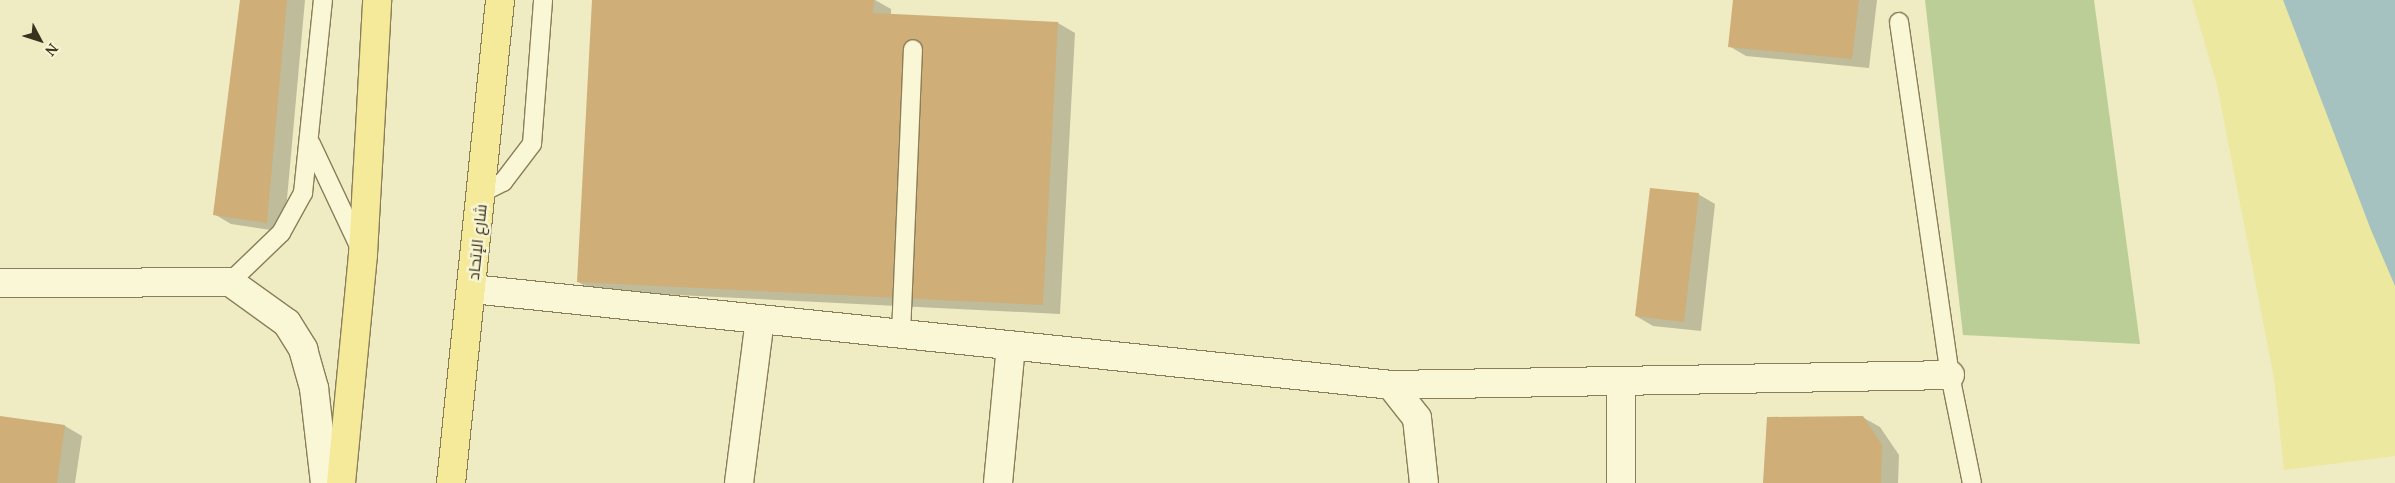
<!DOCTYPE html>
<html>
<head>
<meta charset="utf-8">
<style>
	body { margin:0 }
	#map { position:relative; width:2395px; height:483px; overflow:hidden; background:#efebc3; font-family:"Noto Serif",Cairo,serif }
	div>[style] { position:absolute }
	.green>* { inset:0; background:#bcce97 }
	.sand>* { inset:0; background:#ece89f }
	.water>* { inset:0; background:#a5c2c0 }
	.shadow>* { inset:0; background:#0003 }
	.building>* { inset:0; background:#cfae78 }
	.roads { filter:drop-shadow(1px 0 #8a7e59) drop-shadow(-1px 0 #8a7e59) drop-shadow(0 1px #8a7e59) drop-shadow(0 -1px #8a7e59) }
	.service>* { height:18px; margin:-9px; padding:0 9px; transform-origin:9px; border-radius:9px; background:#faf7d7 }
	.minor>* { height:28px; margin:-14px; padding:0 14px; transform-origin:14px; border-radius:14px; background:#faf7d7 }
	.tertiary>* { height:28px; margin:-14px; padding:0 14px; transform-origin:14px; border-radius:14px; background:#faf7d7 }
	.primary>* { height:28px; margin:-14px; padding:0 14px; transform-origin:14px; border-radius:14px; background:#f4ea9a }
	span { translate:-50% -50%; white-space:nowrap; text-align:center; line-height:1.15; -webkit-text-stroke:5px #f7f4d3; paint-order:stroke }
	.street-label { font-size:16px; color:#3a311e }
	.north { position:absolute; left:15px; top:15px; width:50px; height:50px; -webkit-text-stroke:4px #f7f4d3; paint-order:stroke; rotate:130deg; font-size:14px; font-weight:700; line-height:20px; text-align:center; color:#3a311e }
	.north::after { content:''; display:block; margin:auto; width:18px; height:22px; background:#3a311e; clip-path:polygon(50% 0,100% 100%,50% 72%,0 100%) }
</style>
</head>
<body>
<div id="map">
	<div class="green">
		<div style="clip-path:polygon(1925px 0,2094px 0,2140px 344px,1963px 335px)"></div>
	</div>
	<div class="sand">
		<div style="clip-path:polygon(2192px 0,2283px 0,2395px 286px,2395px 456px,2284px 470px,2274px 378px,2217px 85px)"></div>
	</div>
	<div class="water">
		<div style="clip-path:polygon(2283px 0,2395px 0,2395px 286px,2371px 230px)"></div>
	</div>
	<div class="shadow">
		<div style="clip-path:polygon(241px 0,305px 0,284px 232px,231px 224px,214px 214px)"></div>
		<div style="clip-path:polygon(593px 0,875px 0,891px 9px,891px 15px,1058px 23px,1075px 33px,1060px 314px,595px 291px,578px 282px)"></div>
		<div style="clip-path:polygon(1734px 0,1877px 0,1869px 68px,1746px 56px,1729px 46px)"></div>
		<div style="clip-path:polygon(1698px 194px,1715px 204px,1701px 331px,1653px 326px,1636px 316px)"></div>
		<div style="clip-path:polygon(1862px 417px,1880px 427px,1899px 455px,1898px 483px,1764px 483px)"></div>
		<div style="clip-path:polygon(0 418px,65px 426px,82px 436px,75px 483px,0 483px)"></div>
	</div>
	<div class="building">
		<div style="clip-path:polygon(240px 0,287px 0,267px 223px,213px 215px)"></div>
		<div style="clip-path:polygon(592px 0,874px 0,873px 13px,1058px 22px,1043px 305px,577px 282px)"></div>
		<div style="clip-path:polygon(1733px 0,1859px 0,1852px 59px,1728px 47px)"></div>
		<div style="clip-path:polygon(1650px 188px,1699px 193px,1684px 322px,1635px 316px)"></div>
		<div style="clip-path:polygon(0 416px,65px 425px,57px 483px,0 483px)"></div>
		<div style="clip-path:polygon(1863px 416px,1882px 445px,1881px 483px,1763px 483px,1767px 417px)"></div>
	</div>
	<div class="roads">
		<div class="service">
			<div style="left:1899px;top:22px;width:357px;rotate:81.8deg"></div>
			<div style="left:1950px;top:375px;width:110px;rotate:78.5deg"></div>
			<div style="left:311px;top:144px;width:115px;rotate:64.8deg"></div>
			<div style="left:481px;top:193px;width:25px;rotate:-27deg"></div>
			<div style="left:503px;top:182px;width:48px;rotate:-52.7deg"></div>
			<div style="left:532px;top:144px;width:144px;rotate:-85.6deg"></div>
			<div style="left:230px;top:282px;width:71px;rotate:-43.9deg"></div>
			<div style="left:281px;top:233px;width:46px;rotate:-61.2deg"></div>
			<div style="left:303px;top:193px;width:194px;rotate:-84.1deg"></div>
			<div style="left:901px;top:334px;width:285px;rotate:-87.6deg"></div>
		</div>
		<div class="minor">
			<div style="left:0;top:283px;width:230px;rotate:-0.2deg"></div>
			<div style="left:230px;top:282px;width:70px;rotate:35.7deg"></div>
			<div style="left:287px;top:323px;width:31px;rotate:58deg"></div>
			<div style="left:303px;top:349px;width:41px;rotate:74.2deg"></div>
			<div style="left:314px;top:388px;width:96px;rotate:83.4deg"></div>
			<div style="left:1621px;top:381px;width:102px;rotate:90deg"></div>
			<div style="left:1391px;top:385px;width:559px;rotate:-1.02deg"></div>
			<div style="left:739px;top:483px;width:165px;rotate:-82.7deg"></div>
			<div style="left:998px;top:483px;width:138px;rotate:-84.6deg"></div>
		</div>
		<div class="tertiary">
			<div style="left:472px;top:289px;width:924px;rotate:5.96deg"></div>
			<div style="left:1391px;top:385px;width:42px;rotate:51.8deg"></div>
			<div style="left:1417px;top:418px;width:65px;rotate:83.9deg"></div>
		</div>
		<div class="primary">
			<div style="left:341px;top:483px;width:230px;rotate:-84.5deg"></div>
			<div style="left:363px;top:254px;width:254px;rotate:-86.8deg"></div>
			<div style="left:451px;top:483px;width:485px;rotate:-84.2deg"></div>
		</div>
	</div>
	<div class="street-label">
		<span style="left:477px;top:242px;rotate:-84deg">شارع الإتحاد</span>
	</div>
	<div class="north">N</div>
</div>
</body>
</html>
